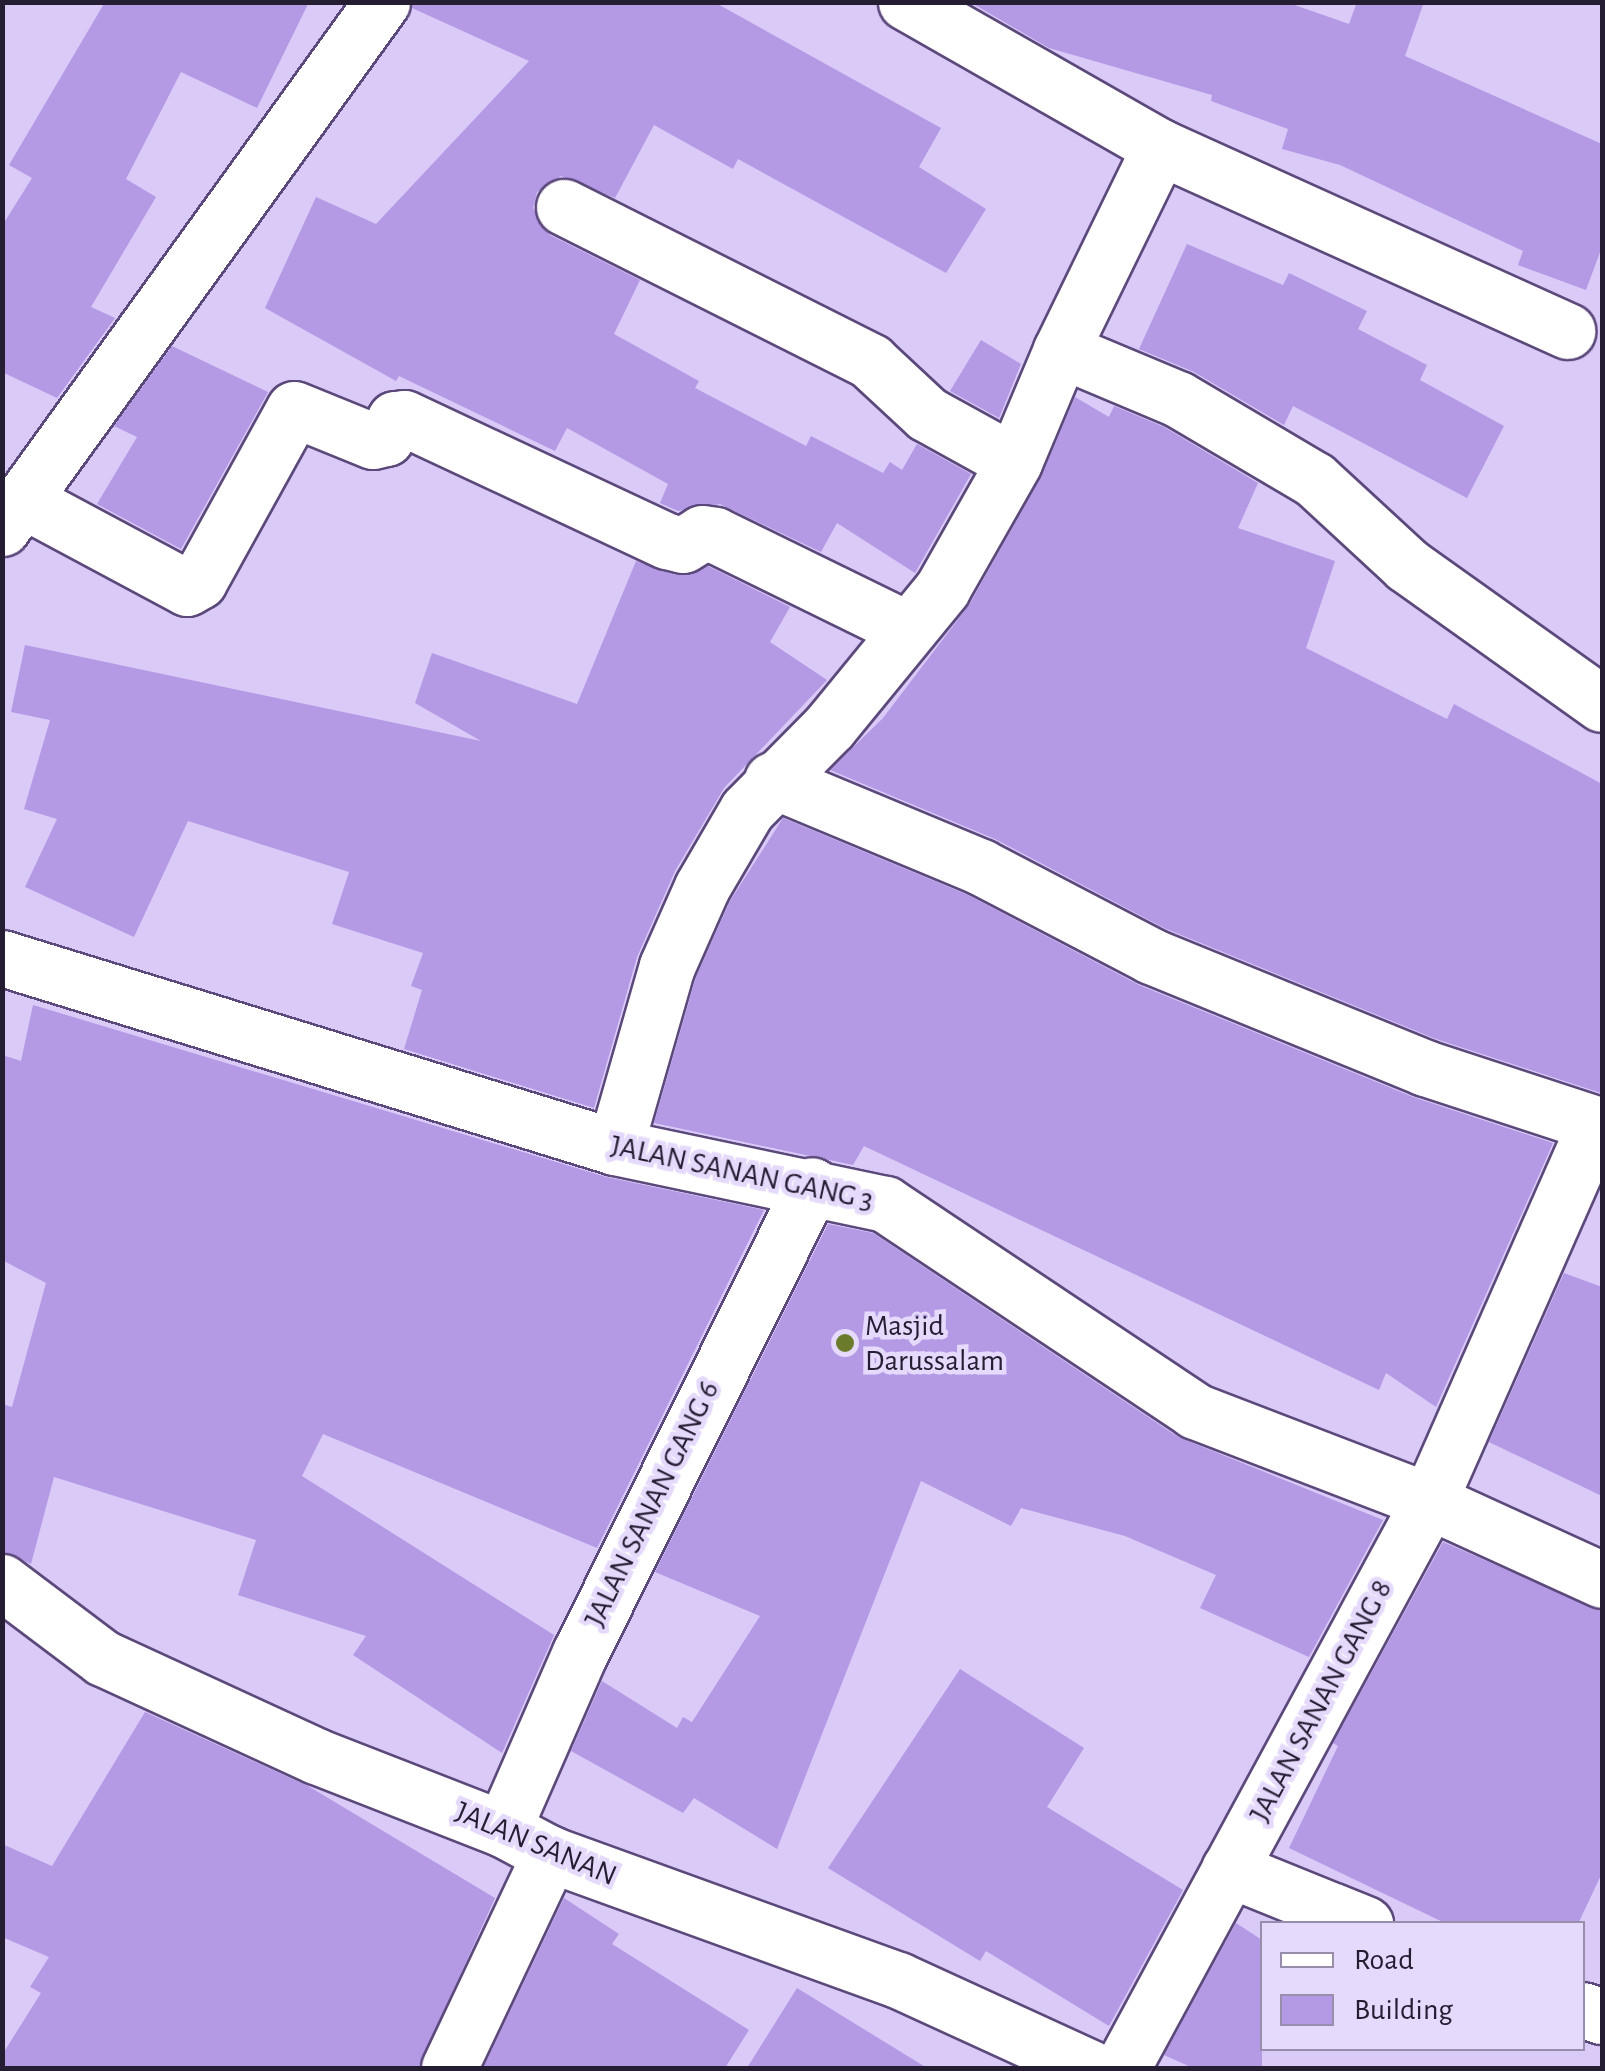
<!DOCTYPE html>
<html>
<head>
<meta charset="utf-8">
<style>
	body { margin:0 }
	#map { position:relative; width:1605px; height:2071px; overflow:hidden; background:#d9caf8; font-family:"Alegreya Sans",sans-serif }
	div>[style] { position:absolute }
	.building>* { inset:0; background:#b499e5 }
	.roads { filter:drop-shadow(2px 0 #5c497b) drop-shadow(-2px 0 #5c497b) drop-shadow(0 2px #5c497b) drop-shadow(0 -2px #5c497b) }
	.minor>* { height:55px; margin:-27.5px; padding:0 27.5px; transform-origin:27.5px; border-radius:27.5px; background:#fff }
	.dots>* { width:28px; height:28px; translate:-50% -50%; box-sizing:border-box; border:5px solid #e5d9fc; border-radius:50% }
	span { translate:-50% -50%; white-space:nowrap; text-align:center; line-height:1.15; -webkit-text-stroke:9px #e5d9fc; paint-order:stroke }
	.street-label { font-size:30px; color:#251d32 }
	.poi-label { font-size:30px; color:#251d32 }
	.left { translate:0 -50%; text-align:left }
	.frame { position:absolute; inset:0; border:5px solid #251d32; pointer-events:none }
	.legend { position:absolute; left:1260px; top:1921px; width:325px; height:130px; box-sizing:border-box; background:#e5d9fc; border:2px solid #988eab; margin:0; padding:12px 18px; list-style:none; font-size:30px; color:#251d32 }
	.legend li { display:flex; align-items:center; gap:20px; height:50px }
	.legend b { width:50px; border:2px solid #988eab }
</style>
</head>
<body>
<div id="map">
	<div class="building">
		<div style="clip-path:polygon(105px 2px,309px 2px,257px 108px,181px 72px,126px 179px,156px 197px,91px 307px,115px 318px,57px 398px,2px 372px,2px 226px,32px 178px,9px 165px)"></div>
		<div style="clip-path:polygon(413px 2px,714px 2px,941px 128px,919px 167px,986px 209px,946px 273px,738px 159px,733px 169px,654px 125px,615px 198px,561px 176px,537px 192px,533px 208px,550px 235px,640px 280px,614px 334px,699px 381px,695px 388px,806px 446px,811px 436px,883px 473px,890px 462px,902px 470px,917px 444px,971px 474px,915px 573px,837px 523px,821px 552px,720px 504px,678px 511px,660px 503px,668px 484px,567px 428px,555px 451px,399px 376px,396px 381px,265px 308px,316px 197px,376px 224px,529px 61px,412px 8px)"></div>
		<div style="clip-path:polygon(970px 2px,1286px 2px,1349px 24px,1357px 2px,1424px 2px,1405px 56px,1602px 144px,1602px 247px,1586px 290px,1518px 265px,1523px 251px,1340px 165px,1282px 149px,1288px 129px,1211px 101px,1212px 95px,1049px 48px)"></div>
		<div style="clip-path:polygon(1187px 244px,1283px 285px,1289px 273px,1367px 311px,1358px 329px,1427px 365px,1420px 380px,1504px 426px,1467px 498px,1293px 406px,1284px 425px,1194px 372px,1139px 349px)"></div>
		<div style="clip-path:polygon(981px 340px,1021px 364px,999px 418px,950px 391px)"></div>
		<div style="clip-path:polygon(172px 346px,268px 392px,181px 549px,97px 504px,137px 437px,114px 426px)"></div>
		<div style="clip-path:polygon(1075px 397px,1109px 417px,1114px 406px,1164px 427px,1258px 483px,1238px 528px,1335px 561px,1306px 648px,1447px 719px,1454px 704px,1602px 784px,1601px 1093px,1436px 1039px,1164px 928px,995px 839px,830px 770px,883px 718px,969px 605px,1041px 477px)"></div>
		<div style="clip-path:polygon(636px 561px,676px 575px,708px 566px,790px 607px,770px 642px,827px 680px,724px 788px,675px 871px,637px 957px,594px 1108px,404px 1049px,422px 990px,411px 986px,423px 953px,332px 924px,349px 872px,188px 821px,134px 937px,25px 887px,57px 819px,24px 809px,50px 720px,11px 712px,25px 645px,481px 741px,415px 703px,432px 653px,577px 704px)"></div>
		<div style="clip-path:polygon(783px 818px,968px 895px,1139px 985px,1413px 1097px,1553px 1143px,1436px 1407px,1386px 1373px,1379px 1390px,864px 1146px,853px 1165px,654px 1123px,696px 977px,730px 901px)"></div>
		<div style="clip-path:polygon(33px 1005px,606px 1177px,764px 1210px,597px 1548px,323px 1434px,302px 1476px,554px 1635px,502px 1753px,353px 1655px,366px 1636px,238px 1595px,256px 1540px,54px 1477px,31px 1564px,2px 1551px,2px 1404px,12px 1407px,46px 1283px,2px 1260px,2px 1055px,21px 1061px)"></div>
		<div style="clip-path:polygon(828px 1224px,873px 1233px,1178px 1437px,1383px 1520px,1309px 1657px,1200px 1608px,1216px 1575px,1125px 1536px,1021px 1508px,1011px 1526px,921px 1481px,777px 1849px,694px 1798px,683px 1813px,571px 1751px,602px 1681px,677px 1728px,683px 1717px,692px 1722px,760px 1616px,655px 1572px)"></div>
		<div style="clip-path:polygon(1564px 1273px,1602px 1287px,1602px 1496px,1489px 1442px)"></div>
		<div style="clip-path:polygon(1443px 1542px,1602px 1611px,1602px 1873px,1578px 1924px,1447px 1924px,1289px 1848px,1338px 1746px,1333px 1743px)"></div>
		<div style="clip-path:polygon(960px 1669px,1084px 1748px,1047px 1807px,1183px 1890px,1109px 2026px,986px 1951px,980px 1961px,828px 1868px)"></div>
		<div style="clip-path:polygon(145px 1712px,308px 1786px,495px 1898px,418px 2068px,2px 2068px,2px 2055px,41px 1993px,30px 1987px,49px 1957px,2px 1937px,2px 1844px,52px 1866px)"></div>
		<div style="clip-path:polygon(564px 1898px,619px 1934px,612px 1944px,749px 2030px,725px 2068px,483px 2068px)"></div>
		<div style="clip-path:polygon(1236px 1923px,1262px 1940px,1262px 2068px,1193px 2068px,1164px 2055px)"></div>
		<div style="clip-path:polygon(797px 1988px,927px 2068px,747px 2068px)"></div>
	</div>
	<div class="roads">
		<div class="minor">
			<div style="left:906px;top:2px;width:292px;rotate:29.7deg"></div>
			<div style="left:1160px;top:147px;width:447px;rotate:24.3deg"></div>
			<div style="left:564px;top:207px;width:343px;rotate:26.7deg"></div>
			<div style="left:870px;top:361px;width:78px;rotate:42.9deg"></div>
			<div style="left:927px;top:414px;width:99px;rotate:28.9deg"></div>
			<div style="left:1061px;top:350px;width:127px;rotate:22.7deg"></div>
			<div style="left:1178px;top:399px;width:159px;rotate:30.6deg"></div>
			<div style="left:1315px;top:480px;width:125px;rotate:42.7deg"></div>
			<div style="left:1407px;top:565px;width:239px;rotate:35.5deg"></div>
			<div style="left:21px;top:499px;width:188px;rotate:28.2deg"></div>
			<div style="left:187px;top:588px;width:14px;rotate:-30deg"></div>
			<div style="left:199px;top:581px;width:196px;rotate:-61.1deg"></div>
			<div style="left:294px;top:409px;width:85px;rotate:22.1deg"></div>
			<div style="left:373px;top:441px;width:13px;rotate:-13deg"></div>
			<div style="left:386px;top:438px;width:21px;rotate:-65deg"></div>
			<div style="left:395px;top:419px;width:9px;rotate:-6deg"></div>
			<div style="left:404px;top:418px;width:290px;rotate:25.1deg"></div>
			<div style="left:667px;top:541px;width:16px;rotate:14deg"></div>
			<div style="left:683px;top:545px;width:22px;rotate:-32deg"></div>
			<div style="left:702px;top:533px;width:13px;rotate:9deg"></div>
			<div style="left:715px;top:535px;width:214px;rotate:26.1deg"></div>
			<div style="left:2px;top:528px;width:649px;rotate:-54.15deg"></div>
			<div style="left:772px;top:780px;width:226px;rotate:22.6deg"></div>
			<div style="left:981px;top:867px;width:192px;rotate:27.6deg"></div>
			<div style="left:1151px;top:956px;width:296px;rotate:22.2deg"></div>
			<div style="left:1425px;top:1068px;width:186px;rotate:18.1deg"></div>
			<div style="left:2px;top:958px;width:641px;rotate:17.14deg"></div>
			<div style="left:615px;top:1147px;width:276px;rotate:11.9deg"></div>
			<div style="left:885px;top:1204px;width:373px;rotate:33.7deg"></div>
			<div style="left:1195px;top:1411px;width:251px;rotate:21deg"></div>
			<div style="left:1429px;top:1501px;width:190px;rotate:24.5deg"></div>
			<div style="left:615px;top:1147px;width:188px;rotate:-74deg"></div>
			<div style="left:667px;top:966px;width:86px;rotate:-66.1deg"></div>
			<div style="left:702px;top:887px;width:89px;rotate:-59.7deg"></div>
			<div style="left:747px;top:810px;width:118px;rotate:-45.3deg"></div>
			<div style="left:830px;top:726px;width:177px;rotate:-50.7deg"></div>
			<div style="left:942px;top:589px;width:146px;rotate:-60.4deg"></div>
			<div style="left:1014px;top:462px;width:121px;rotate:-67.2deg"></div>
			<div style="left:1061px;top:350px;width:226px;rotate:-64deg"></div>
			<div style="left:2px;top:1582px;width:126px;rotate:37deg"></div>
			<div style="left:103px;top:1658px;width:234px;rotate:24.7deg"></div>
			<div style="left:316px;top:1756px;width:201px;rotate:21.3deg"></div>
			<div style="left:503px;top:1829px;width:53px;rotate:28deg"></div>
			<div style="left:550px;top:1854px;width:370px;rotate:19.9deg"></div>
			<div style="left:898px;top:1980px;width:211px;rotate:24.6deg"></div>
			<div style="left:503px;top:1829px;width:192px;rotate:-66.4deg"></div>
			<div style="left:580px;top:1653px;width:522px;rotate:-63.63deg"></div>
			<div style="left:1229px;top:1869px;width:147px;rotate:22deg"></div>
			<div style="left:1582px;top:2010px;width:21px;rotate:17deg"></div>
			<div style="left:449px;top:2068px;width:237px;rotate:-64.7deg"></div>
			<div style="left:1122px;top:2068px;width:645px;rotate:-61.57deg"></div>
			<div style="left:1429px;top:1501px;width:412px;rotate:-66.2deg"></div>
		</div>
	</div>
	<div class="dots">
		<div style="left:845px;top:1343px;background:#6a7c2b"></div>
	</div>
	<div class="street-label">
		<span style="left:742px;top:1173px;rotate:12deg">JALAN SANAN GANG 3</span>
		<span style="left:652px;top:1504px;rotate:-64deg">JALAN SANAN GANG 6</span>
		<span style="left:1321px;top:1701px;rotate:-62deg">JALAN SANAN GANG 8</span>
		<span style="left:536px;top:1844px;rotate:23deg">JALAN SANAN</span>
	</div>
	<div class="poi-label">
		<span class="left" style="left:865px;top:1343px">Masjid<br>Darussalam</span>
	</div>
	<div class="frame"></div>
	<ul class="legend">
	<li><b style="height:12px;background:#fff"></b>Road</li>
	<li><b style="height:28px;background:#b499e5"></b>Building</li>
	</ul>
</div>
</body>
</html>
